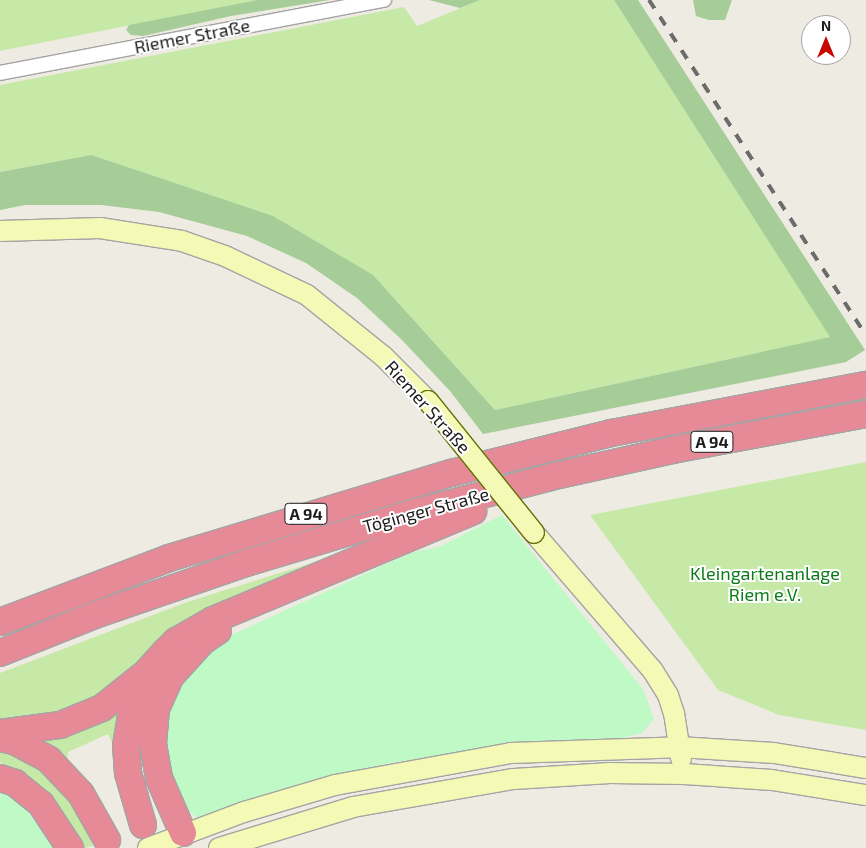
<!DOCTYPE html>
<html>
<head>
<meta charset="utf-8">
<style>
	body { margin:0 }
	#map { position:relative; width:866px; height:848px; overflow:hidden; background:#eeebe3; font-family:"Exo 2",sans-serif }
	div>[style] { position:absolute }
	.grass>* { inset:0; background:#c6e9a8 }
	.forest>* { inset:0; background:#a6cd97 }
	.park>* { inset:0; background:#bff9c5 }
	.roads { filter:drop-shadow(1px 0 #a4a4a4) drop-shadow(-1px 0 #a4a4a4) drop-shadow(0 1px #a4a4a4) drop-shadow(0 -1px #a4a4a4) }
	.street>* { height:14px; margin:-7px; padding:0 7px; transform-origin:7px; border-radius:7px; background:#fff }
	.secondary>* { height:20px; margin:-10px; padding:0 10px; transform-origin:10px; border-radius:10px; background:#f4f9b6 }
	.highway>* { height:26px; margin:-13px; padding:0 13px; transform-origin:13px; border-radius:13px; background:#e68a98 }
	.rail>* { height:4px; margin-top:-2px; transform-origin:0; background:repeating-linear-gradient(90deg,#6b6b6b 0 10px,transparent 0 20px) }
	.bridges { filter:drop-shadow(1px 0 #647305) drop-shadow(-1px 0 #647305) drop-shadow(0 1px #647305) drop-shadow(0 -1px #647305) }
	.secondary-bridge>* { height:20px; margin:-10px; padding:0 10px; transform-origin:10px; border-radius:10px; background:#f4f9b6 }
	span { translate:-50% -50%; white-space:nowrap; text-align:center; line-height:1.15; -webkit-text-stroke:4px #fff; paint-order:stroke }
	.shield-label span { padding:1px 4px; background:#fff; border:1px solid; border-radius:4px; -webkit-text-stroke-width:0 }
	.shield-label { font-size:16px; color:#1d1d1d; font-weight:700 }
	.street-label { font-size:18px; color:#1d1d1d }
	.park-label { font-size:18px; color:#0c7a18 }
	.north { position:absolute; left:801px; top:15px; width:50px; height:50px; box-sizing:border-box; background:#fff; border:1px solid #a5a5a5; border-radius:50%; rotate:0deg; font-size:14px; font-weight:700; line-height:20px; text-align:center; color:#1d1d1d }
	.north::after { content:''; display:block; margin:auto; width:18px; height:22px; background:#c90701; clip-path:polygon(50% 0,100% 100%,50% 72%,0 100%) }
</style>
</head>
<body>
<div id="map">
	<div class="grass">
		<div style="clip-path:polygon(0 0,257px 0,0 51px)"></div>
		<div style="clip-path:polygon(480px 0,614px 0,831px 337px,495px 410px,373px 275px,142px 173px,91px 155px,0 172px,0 85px,404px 7px,417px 26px)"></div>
		<div style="clip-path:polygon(866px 462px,866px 730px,779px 715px,718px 690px,590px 515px)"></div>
		<div style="clip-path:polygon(360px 548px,179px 627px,158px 640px,137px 668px,89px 704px,58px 717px,0 722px,0 673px,187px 602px)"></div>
		<div style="clip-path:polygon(126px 697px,116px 751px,108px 734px,68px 752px,67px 761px,30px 737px)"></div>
		<div style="clip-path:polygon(0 747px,35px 762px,77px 808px,93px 846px,84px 848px,74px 828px,34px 783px,0 762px)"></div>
	</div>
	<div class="forest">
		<div style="clip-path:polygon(257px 0,330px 0,231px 16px,143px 36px,131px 35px,126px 30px,129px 25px)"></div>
		<div style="clip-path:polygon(429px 0,480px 0,460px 8px)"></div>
		<div style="clip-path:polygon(614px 0,638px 0,865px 350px,846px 362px,483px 434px,450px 391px,402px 340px,357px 298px,306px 263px,247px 236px,159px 212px,101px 205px,25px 205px,0 210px,0 172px,91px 155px,273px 216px,373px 275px,495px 410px,830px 337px)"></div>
		<div style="clip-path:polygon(693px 0,732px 0,725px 20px,709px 20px,696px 16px)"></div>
	</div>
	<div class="park">
		<div style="clip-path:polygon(502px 515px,643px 689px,654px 719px,642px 733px,620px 739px,589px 739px,481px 749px,390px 763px,306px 783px,197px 818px,184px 807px,171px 784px,162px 744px,164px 720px,183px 677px,218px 641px,411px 553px,441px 546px)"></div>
		<div style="clip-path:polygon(0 787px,12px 794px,58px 848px,0 848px)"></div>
	</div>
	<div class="roads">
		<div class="street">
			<div style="left:0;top:73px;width:391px;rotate:-10.8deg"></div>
		</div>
		<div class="secondary">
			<div style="left:0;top:231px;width:100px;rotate:-1.7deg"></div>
			<div style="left:100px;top:228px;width:83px;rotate:9deg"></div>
			<div style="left:182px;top:241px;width:46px;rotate:19.2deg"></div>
			<div style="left:225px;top:256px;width:91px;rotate:25.4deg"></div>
			<div style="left:307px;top:295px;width:97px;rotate:38.8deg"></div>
			<div style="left:383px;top:356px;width:64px;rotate:45deg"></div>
			<div style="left:534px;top:533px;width:182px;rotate:49.2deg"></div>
			<div style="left:653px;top:671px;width:28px;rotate:58deg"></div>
			<div style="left:668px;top:695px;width:19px;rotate:72deg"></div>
			<div style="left:674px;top:713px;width:46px;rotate:81.2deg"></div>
			<div style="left:148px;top:848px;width:103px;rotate:-20.6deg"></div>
			<div style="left:244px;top:812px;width:95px;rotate:-16.5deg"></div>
			<div style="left:335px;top:785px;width:179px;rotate:-10.3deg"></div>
			<div style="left:511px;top:753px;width:168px;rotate:-2deg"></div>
			<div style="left:679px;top:747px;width:95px;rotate:3.6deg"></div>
			<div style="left:774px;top:753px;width:93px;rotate:9.3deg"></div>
			<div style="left:219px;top:848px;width:140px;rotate:-17deg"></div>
			<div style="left:353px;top:807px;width:163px;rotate:-9.9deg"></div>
			<div style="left:514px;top:779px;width:96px;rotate:-3.6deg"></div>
			<div style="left:610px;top:773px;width:74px;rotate:0.8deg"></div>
			<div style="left:684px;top:774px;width:88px;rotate:3.9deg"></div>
			<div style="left:772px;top:780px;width:95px;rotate:9.1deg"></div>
		</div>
		<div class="highway">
			<div style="left:0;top:622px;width:181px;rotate:-20.7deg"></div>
			<div style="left:169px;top:558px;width:295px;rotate:-16.8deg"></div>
			<div style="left:451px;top:473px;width:165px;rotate:-14deg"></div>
			<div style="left:611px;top:433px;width:259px;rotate:-10.7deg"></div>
			<div style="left:0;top:653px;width:102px;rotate:-21.8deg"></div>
			<div style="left:95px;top:615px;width:160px;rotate:-19deg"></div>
			<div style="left:246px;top:563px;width:177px;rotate:-16.7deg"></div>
			<div style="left:416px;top:512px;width:148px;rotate:-14.5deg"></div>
			<div style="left:559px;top:475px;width:121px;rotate:-12.4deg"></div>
			<div style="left:677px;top:449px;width:192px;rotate:-10.5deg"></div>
			<div style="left:0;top:733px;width:61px;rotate:-7.6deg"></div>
			<div style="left:60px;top:725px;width:45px;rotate:-22deg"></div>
			<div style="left:102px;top:708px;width:51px;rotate:-38.7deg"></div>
			<div style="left:0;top:738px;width:14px;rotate:12deg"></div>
			<div style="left:14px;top:741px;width:40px;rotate:28deg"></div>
			<div style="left:49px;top:760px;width:47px;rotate:46.7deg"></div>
			<div style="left:81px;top:794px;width:53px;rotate:60.5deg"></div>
			<div style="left:0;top:778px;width:16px;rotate:18deg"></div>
			<div style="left:15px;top:783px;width:33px;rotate:39deg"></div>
			<div style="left:41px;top:804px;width:53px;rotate:56.6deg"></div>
			<div style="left:143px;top:825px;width:54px;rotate:-106.1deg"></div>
			<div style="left:128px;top:773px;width:27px;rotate:-94deg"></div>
			<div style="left:126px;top:746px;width:55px;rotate:-80.5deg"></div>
			<div style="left:135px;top:692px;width:21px;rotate:-61deg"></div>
			<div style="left:145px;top:674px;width:30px;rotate:-48deg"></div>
			<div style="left:165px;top:652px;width:16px;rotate:-45deg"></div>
			<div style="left:176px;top:641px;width:43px;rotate:-29.6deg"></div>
			<div style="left:213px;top:620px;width:282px;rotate:-22.7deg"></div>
			<div style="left:183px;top:833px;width:60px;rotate:-113.6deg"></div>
			<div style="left:159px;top:778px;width:36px;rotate:-100deg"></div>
			<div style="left:153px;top:743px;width:34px;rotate:-85deg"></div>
			<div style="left:156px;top:709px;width:36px;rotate:-66deg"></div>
			<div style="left:171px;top:676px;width:47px;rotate:-47.6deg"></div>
			<div style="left:203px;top:641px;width:18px;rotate:-34deg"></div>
		</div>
	</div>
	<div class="rail">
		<div style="left:649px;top:0;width:399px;rotate:57.1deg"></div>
	</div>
	<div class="bridges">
		<div class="secondary-bridge">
			<div style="left:428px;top:401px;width:169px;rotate:51.2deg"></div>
		</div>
	</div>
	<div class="shield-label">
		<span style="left:712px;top:442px">A 94</span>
		<span style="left:306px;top:514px">A 94</span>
	</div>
	<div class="street-label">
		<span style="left:192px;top:36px;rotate:-11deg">Riemer Straße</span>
		<span style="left:428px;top:407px;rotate:48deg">Riemer Straße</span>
		<span style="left:426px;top:510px;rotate:-15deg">Töginger Straße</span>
	</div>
	<div class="park-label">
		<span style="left:765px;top:584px">Kleingartenanlage<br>Riem e.V.</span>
	</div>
	<div class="north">N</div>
</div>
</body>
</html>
